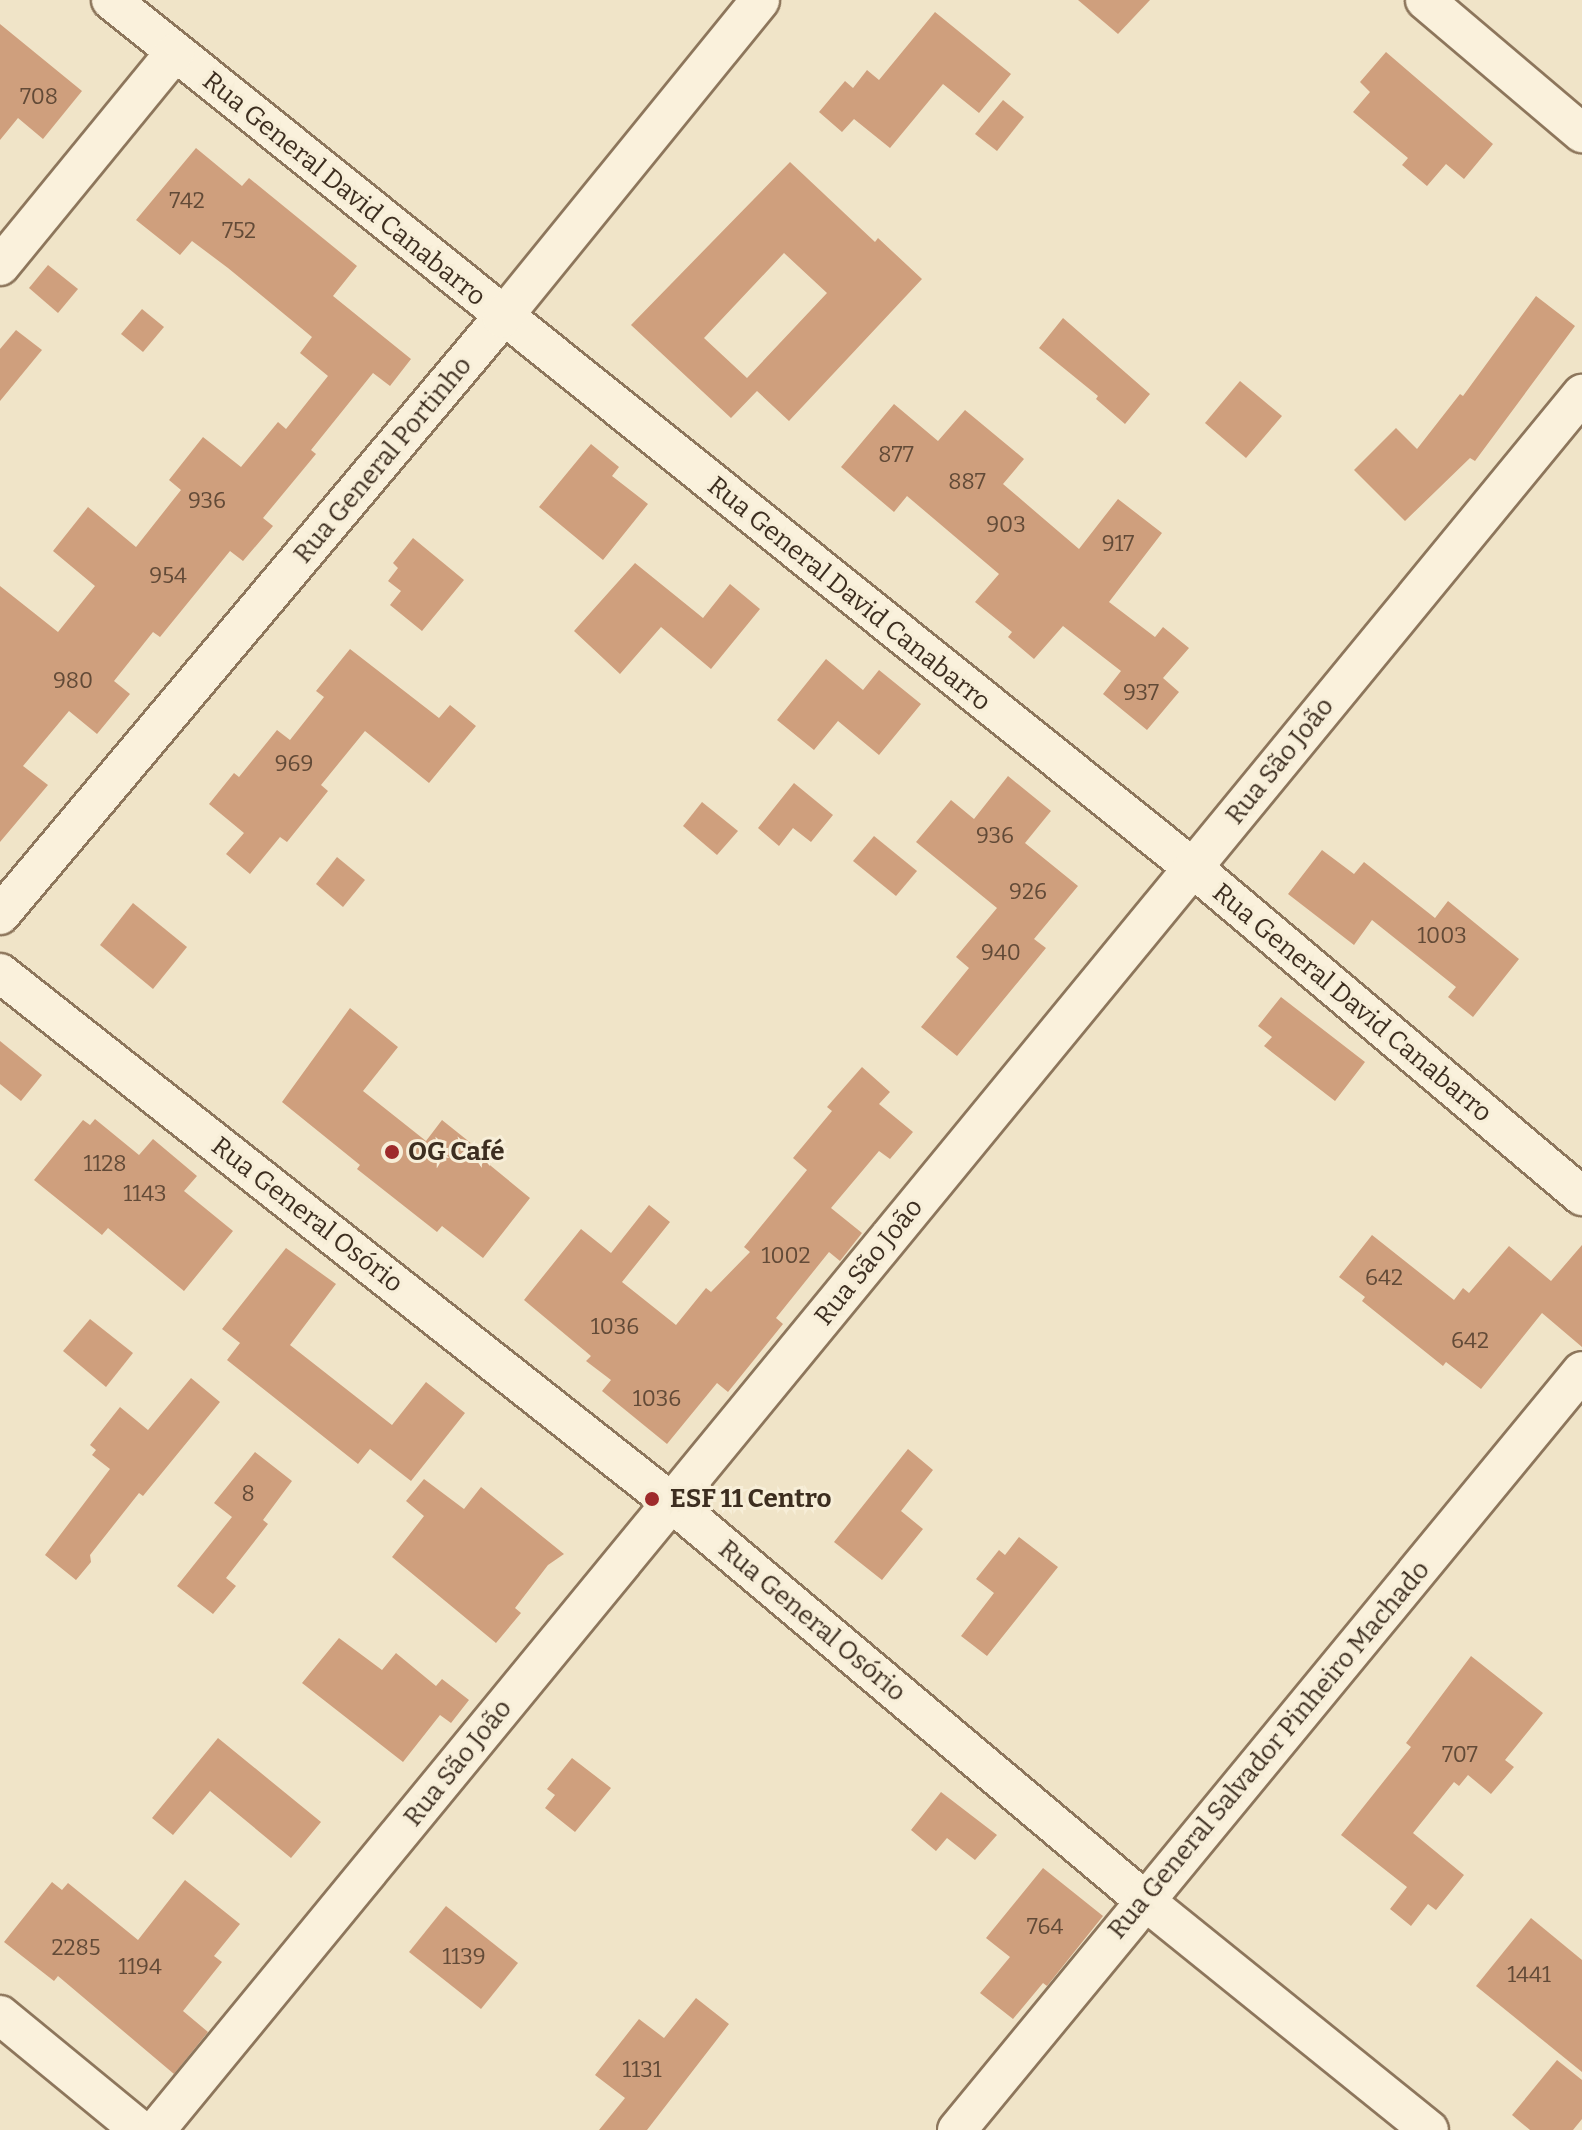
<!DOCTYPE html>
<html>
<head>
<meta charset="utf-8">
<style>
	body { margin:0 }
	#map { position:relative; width:1582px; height:2130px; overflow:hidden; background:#f0e4c8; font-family:Bitter,serif }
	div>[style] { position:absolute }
	.building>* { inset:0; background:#cf9f7d }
	.roads { filter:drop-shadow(2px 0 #8d765c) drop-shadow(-2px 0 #8d765c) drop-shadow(0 2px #8d765c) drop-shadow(0 -2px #8d765c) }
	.minor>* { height:38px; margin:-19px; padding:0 19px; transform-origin:19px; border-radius:19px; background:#faf1dc }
	.dots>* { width:22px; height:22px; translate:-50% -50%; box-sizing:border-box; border:4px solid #f7eed8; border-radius:50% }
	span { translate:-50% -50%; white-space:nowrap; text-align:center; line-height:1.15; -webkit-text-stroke:6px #f7eed8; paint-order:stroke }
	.number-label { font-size:22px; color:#624a37 }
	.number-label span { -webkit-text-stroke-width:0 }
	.street-label { font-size:26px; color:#3d2e20 }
	.poi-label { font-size:26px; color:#3d2e20; font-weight:700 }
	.left { translate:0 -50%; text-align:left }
</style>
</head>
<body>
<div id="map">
	<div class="building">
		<div style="clip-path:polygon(1078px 0,1150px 0,1118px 34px)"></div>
		<div style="clip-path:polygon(935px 12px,1011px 74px,979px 113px,943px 84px,890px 148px,854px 119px,842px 132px,819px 112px,845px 81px,853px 88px,867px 70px,879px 80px)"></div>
		<div style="clip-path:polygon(0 24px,82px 91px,43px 139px,18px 118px,0 140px)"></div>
		<div style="clip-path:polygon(1386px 52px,1493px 144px,1464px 179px,1446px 164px,1427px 186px,1402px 165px,1408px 158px,1353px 112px,1370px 92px,1360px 82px)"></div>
		<div style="clip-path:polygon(1003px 100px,1024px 117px,997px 151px,975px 134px)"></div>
		<div style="clip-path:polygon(196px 148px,242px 186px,249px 178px,357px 266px,333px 296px,411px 359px,390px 386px,373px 373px,311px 450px,316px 454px,263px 518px,273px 526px,243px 561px,230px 551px,160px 637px,153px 632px,114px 681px,130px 694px,97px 734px,69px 711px,23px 766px,48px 785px,0 842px,0 586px,58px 632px,95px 586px,53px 551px,88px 507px,136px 547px,181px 490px,169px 480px,203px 437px,241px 467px,278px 422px,286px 429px,328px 376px,300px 353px,312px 337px,228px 268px,192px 241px,180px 255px,136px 220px)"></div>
		<div style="clip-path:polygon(evenodd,790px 162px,875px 242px,878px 238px,922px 279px,789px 421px,757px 391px,731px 418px,631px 325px,790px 162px,784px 253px,827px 293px,747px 378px,704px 338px,784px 253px)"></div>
		<div style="clip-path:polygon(48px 265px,78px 289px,58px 313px,29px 288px)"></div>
		<div style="clip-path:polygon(1536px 296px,1575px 326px,1475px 461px,1470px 458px,1405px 521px,1354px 470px,1396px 428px,1417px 449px,1460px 394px,1463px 396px)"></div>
		<div style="clip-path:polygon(142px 309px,164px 327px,143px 352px,121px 334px)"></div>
		<div style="clip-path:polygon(1063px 318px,1150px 394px,1125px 424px,1096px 399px,1098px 396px,1039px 348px)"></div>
		<div style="clip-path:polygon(16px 330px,42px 350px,0 401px,0 349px)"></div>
		<div style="clip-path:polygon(1240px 381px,1282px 416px,1246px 458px,1205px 423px)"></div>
		<div style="clip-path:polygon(894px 404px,938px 441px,965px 410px,1024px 459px,1003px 484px,1079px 549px,1118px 499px,1162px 533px,1109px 602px,1155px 637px,1163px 627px,1189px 648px,1163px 678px,1179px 692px,1147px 730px,1103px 694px,1121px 671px,1063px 626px,1034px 659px,1008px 637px,1012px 632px,975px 602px,999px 574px,907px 496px,894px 512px,841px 467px)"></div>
		<div style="clip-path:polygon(591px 444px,619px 467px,612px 476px,648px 504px,603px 560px,539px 507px)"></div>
		<div style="clip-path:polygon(413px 538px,464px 580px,422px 631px,390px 605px,401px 591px,388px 581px,398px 568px,393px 563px)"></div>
		<div style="clip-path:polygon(635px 563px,703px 618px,730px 584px,760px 609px,711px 669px,661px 627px,620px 674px,574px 631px)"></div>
		<div style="clip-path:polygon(350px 649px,439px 718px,450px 705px,476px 726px,429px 783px,365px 731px,321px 785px,328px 791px,287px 842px,280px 837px,250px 874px,226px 854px,244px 833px,209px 804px,234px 773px,239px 777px,277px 730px,290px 740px,324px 697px,316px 691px)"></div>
		<div style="clip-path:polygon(826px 659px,863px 690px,879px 670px,921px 704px,879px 755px,838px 721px,814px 750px,777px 720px)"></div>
		<div style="clip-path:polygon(1008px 776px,1051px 811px,1025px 843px,1078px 886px,1034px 939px,1046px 948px,957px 1056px,921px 1027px,969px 968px,956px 957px,997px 908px,916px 842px,951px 800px,974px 819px)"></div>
		<div style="clip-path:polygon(794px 783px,833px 815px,811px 842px,793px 828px,779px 846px,758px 828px)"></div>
		<div style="clip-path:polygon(702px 802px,738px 831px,717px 855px,683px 826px)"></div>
		<div style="clip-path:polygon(874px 836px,917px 871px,896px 896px,853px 861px)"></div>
		<div style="clip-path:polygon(1322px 850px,1354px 874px,1364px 862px,1435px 918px,1448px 901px,1519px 959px,1473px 1017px,1448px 997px,1456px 987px,1372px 920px,1354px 945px,1288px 894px)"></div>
		<div style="clip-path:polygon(337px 857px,365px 880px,343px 907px,316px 884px)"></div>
		<div style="clip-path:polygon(133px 903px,187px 947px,153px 989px,100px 945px)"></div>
		<div style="clip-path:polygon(1281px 997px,1365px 1062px,1335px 1101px,1264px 1046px,1272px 1037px,1258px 1026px)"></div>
		<div style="clip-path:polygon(350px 1008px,398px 1047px,363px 1091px,426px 1141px,442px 1120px,472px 1144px,469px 1148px,530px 1198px,483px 1258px,442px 1226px,437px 1232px,357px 1169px,360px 1165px,282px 1102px)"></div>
		<div style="clip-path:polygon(0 1041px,42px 1075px,21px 1101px,0 1084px)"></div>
		<div style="clip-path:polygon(862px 1067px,890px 1092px,879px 1104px,913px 1132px,890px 1159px,879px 1151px,831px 1208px,862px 1233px,840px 1261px,829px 1252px,776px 1318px,783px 1324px,728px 1392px,717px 1383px,667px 1444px,602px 1391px,611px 1380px,586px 1361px,591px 1356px,524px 1300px,581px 1229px,611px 1253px,649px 1205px,670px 1222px,622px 1282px,676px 1325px,706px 1288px,711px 1292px,750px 1252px,744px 1247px,807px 1170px,793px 1158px,832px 1111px,827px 1107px)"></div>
		<div style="clip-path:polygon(95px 1119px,139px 1155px,153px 1139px,197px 1176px,184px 1191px,233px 1231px,184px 1291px,108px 1228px,102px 1235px,34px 1180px,83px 1120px,90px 1125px)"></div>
		<div style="clip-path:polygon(1372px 1235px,1454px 1300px,1463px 1288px,1469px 1293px,1509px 1246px,1551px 1281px,1582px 1245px,1582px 1347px,1542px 1313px,1481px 1389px,1446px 1362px,1443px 1366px,1362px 1301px,1365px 1297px,1339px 1277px)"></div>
		<div style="clip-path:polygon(286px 1248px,336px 1284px,290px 1345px,392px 1425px,426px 1382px,465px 1413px,411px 1481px,370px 1449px,358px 1464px,227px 1360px,240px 1343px,222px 1329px)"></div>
		<div style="clip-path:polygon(90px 1319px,133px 1353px,106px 1387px,63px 1351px)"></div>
		<div style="clip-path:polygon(191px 1378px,220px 1402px,143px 1496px,139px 1493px,90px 1555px,91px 1562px,76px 1580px,45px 1555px,110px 1469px,92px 1455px,96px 1450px,90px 1445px,120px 1407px,148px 1430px)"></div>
		<div style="clip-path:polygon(908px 1449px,933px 1470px,901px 1511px,923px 1529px,882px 1580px,834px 1542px)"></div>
		<div style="clip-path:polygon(255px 1452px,292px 1481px,263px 1520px,268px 1524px,226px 1578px,236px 1586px,213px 1614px,177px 1586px,232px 1517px,214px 1503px)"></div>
		<div style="clip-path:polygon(424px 1479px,464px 1509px,481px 1487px,564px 1554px,548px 1565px,515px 1608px,521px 1613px,496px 1643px,392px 1557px,424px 1516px,406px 1501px)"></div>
		<div style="clip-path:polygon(1019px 1537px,1058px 1567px,987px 1656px,961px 1636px,994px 1593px,976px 1579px,999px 1550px,1005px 1555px)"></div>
		<div style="clip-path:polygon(339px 1638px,382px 1670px,396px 1653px,436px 1686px,442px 1679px,469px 1700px,451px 1723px,440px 1715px,403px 1762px,302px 1683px)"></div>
		<div style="clip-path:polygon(1471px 1656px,1543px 1713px,1505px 1760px,1514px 1767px,1491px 1794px,1468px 1775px,1459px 1786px,1454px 1782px,1413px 1833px,1464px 1875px,1436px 1910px,1428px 1904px,1411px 1926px,1390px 1909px,1407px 1887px,1341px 1835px,1411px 1747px,1406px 1743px)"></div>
		<div style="clip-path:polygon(218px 1738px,321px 1822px,291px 1858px,210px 1791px,173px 1835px,152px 1818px)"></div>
		<div style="clip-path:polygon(572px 1758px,611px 1788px,575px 1832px,545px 1808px,555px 1795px,547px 1789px)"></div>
		<div style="clip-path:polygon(941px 1792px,997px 1835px,975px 1860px,947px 1838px,936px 1851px,911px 1830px)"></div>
		<div style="clip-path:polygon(1043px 1868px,1103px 1916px,1047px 1986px,1043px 1983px,1013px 2019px,980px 1993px,1010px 1957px,986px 1938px)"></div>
		<div style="clip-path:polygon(185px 1880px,240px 1924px,214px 1956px,222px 1962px,183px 2011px,208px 2032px,174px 2074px,58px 1976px,54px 1981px,4px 1942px,52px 1882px,62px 1890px,68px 1883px,138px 1940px)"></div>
		<div style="clip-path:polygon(446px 1906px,518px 1963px,481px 2009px,409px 1952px)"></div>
		<div style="clip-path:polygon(1531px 1918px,1582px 1960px,1582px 2072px,1476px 1986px)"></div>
		<div style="clip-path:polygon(696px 1998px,729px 2024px,647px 2130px,599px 2130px,625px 2098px,595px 2075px,639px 2019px,664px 2038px)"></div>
		<div style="clip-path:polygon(1557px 2060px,1582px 2080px,1582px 2119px,1573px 2130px,1530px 2130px,1512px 2115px)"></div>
	</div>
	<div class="roads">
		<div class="minor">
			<div style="left:111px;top:0;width:1387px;rotate:38.74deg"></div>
			<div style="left:1193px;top:868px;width:509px;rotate:40.14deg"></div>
			<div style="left:1425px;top:0;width:206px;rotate:40.3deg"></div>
			<div style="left:0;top:266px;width:276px;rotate:-50.7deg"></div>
			<div style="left:0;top:915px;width:780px;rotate:-49.94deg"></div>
			<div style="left:502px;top:318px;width:409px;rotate:-50.9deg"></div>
			<div style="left:0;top:973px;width:856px;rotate:38.26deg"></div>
			<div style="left:672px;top:1503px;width:617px;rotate:40.07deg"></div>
			<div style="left:1144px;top:1900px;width:366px;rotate:38.9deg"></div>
			<div style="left:0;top:2015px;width:181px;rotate:39.4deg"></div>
			<div style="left:156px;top:2130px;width:2247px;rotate:-50.6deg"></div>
			<div style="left:957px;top:2130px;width:983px;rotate:-50.53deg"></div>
		</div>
	</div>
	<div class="dots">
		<div style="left:392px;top:1152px;background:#9e2a2b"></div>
		<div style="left:652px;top:1499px;background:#9e2a2b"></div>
	</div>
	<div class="number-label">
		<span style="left:39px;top:97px">708</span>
		<span style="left:187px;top:201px">742</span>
		<span style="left:239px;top:231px">752</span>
		<span style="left:896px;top:455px">877</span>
		<span style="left:967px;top:482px">887</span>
		<span style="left:207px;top:501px">936</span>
		<span style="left:1006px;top:525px">903</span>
		<span style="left:1118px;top:544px">917</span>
		<span style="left:168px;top:576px">954</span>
		<span style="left:73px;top:681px">980</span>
		<span style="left:1141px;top:693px">937</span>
		<span style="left:294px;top:764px">969</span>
		<span style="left:995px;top:836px">936</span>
		<span style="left:1028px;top:892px">926</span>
		<span style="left:1442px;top:936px">1003</span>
		<span style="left:1001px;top:953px">940</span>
		<span style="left:105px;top:1164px">1128</span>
		<span style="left:145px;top:1194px">1143</span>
		<span style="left:786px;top:1256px">1002</span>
		<span style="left:1384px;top:1278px">642</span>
		<span style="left:615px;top:1327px">1036</span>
		<span style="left:1470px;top:1341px">642</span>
		<span style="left:657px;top:1399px">1036</span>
		<span style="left:248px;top:1494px">8</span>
		<span style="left:1460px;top:1755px">707</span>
		<span style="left:1045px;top:1927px">764</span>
		<span style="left:76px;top:1948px">2285</span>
		<span style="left:464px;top:1957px">1139</span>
		<span style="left:140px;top:1967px">1194</span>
		<span style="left:1529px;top:1975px">1441</span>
		<span style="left:642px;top:2070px">1131</span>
	</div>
	<div class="street-label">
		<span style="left:344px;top:189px;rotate:39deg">Rua General David Canabarro</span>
		<span style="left:383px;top:460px;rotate:-50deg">Rua General Portinho</span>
		<span style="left:849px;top:594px;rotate:39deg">Rua General David Canabarro</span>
		<span style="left:1280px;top:761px;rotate:-51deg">Rua São João</span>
		<span style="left:1352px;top:1003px;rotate:40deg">Rua General David Canabarro</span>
		<span style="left:307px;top:1215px;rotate:38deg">Rua General Osório</span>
		<span style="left:869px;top:1262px;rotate:-51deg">Rua São João</span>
		<span style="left:812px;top:1621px;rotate:40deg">Rua General Osório</span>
		<span style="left:1269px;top:1750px;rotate:-50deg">Rua General Salvador Pinheiro Machado</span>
		<span style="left:458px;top:1763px;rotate:-51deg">Rua São João</span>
	</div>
	<div class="poi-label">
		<span class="left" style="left:408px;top:1152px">OG Café</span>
		<span class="left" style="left:670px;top:1499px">ESF 11 Centro</span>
	</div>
</div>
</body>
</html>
